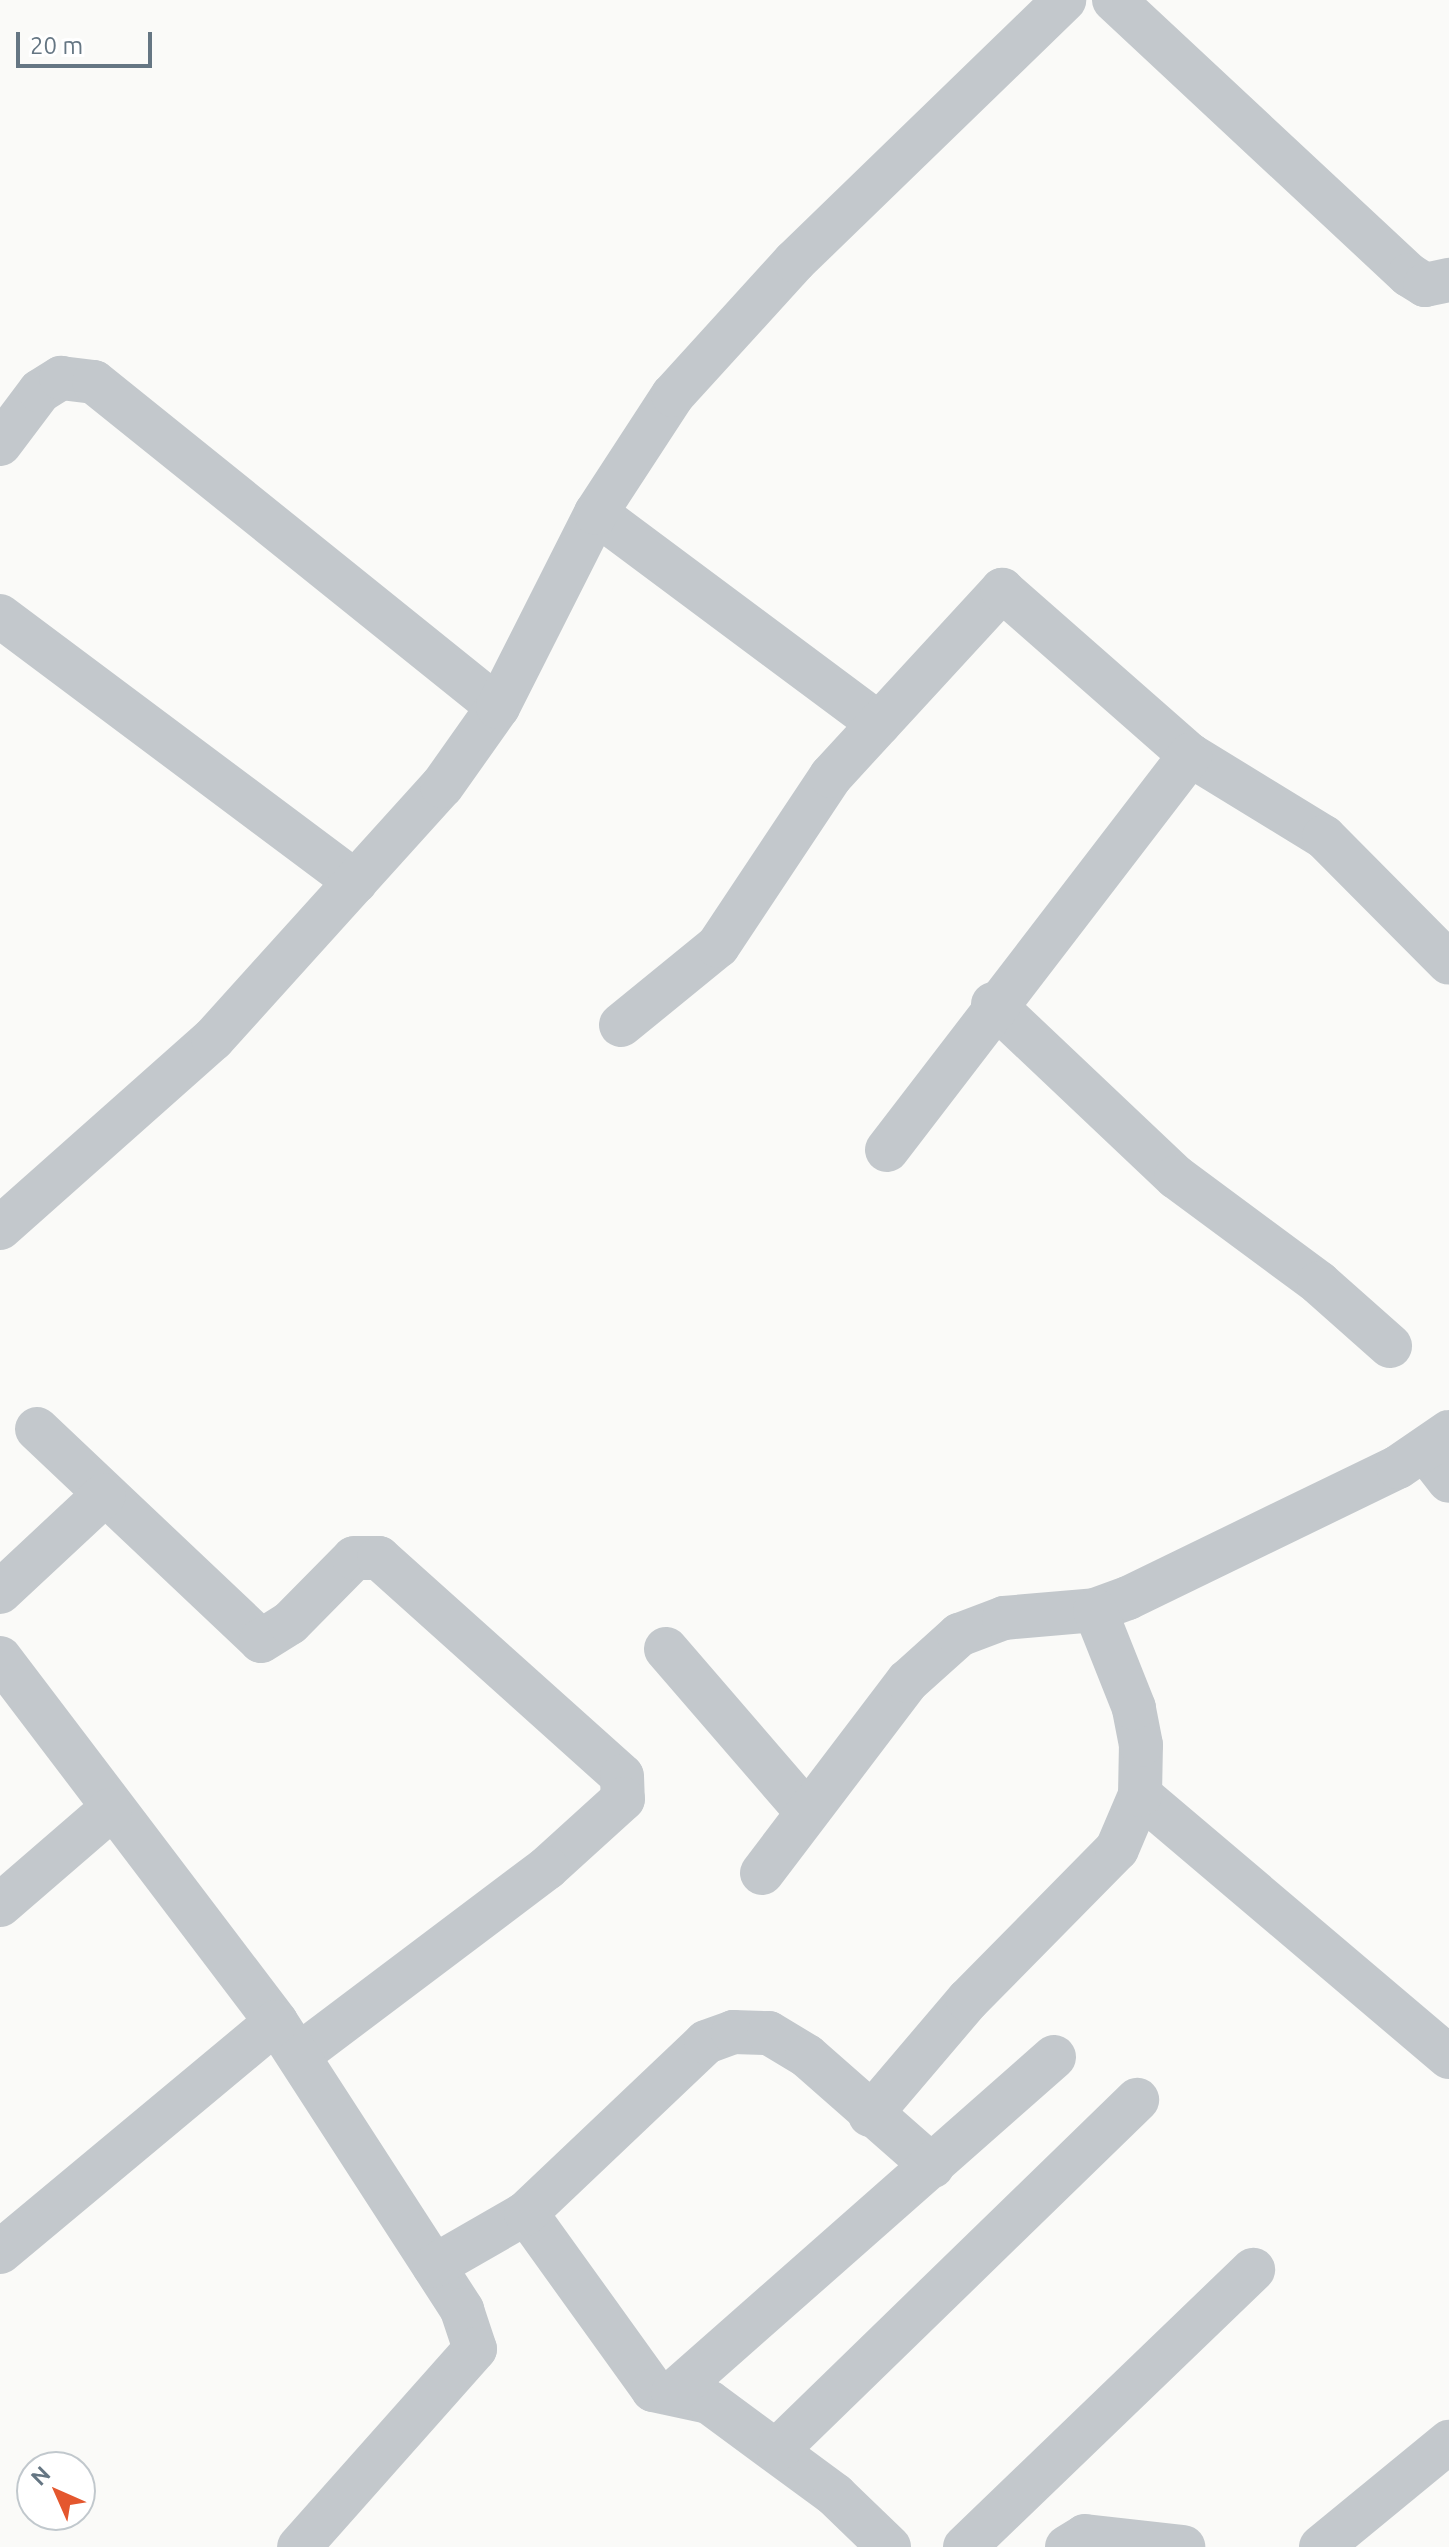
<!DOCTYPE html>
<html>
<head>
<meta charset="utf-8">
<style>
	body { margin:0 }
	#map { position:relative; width:1449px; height:2547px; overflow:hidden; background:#fafaf8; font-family:Ubuntu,sans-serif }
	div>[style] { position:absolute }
	.minor>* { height:44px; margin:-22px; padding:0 22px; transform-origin:22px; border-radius:22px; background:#c3c8cc }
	span { translate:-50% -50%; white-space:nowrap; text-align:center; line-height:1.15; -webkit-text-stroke:8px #fff; paint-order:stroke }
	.north { position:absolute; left:16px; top:2451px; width:80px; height:80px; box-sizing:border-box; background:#fff; border:2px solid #c1c8cd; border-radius:50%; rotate:315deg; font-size:22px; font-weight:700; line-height:32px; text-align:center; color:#657683 }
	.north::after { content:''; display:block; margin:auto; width:28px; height:36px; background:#e4572e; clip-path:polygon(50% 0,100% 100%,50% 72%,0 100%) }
	.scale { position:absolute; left:16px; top:32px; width:136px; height:36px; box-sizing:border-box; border:4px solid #657683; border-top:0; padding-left:10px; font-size:24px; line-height:28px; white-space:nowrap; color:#657683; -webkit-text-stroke:6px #fff; paint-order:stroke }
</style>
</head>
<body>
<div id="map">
	<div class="minor">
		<div style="left:1114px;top:0;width:403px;rotate:43deg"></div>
		<div style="left:1409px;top:275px;width:19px;rotate:32deg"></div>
		<div style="left:1425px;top:285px;width:25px;rotate:-12deg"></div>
		<div style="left:0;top:444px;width:66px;rotate:-53deg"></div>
		<div style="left:40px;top:391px;width:25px;rotate:-32deg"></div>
		<div style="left:61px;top:378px;width:33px;rotate:7deg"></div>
		<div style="left:94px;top:382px;width:518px;rotate:38.82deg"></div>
		<div style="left:596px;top:513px;width:353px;rotate:36.7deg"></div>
		<div style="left:0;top:616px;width:444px;rotate:36.8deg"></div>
		<div style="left:993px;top:1004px;width:252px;rotate:43.4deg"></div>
		<div style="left:1176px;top:1177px;width:178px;rotate:36.5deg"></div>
		<div style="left:1319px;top:1283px;width:95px;rotate:41.6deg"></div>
		<div style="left:621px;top:1025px;width:125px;rotate:-39.2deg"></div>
		<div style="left:718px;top:946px;width:204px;rotate:-56.4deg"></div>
		<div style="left:831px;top:776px;width:253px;rotate:-47.4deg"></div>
		<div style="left:1002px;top:590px;width:250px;rotate:41.3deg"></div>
		<div style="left:1190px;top:755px;width:157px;rotate:31.5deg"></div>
		<div style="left:1324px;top:837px;width:177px;rotate:45.2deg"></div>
		<div style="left:887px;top:1150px;width:498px;rotate:-52.5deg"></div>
		<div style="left:0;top:1228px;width:285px;rotate:-41.6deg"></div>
		<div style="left:213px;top:1039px;width:341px;rotate:-47.9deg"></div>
		<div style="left:442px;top:786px;width:97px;rotate:-54.7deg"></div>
		<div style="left:498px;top:707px;width:217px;rotate:-63.2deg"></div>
		<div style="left:596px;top:513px;width:141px;rotate:-56.9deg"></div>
		<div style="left:673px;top:395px;width:181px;rotate:-47.7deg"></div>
		<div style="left:795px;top:261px;width:375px;rotate:-44.1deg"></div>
		<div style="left:37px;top:1429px;width:308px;rotate:43.4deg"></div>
		<div style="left:261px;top:1641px;width:34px;rotate:-32deg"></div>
		<div style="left:290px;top:1623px;width:91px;rotate:-45.4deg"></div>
		<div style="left:354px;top:1558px;width:25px"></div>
		<div style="left:379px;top:1558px;width:326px;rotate:41.9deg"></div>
		<div style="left:622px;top:1776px;width:23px;rotate:88deg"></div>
		<div style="left:623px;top:1799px;width:103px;rotate:137.8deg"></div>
		<div style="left:547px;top:1868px;width:311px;rotate:143deg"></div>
		<div style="left:1425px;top:1450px;width:39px;rotate:52deg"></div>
		<div style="left:0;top:1592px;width:142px;rotate:-43deg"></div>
		<div style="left:666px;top:1649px;width:213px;rotate:49.2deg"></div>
		<div style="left:0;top:1658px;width:457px;rotate:52.8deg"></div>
		<div style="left:276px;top:2022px;width:343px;rotate:57.1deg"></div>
		<div style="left:462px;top:2310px;width:41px;rotate:71.6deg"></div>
		<div style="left:475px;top:2349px;width:265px;rotate:131.6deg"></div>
		<div style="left:1140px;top:1795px;width:405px;rotate:40.3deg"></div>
		<div style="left:762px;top:1873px;width:241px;rotate:-52.8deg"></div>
		<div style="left:908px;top:1681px;width:69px;rotate:-42deg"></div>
		<div style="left:959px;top:1635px;width:48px;rotate:-20.7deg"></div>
		<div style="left:1004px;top:1618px;width:91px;rotate:-5deg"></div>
		<div style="left:1095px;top:1610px;width:35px;rotate:-20deg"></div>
		<div style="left:1128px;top:1598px;width:300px;rotate:-25.9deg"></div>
		<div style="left:1398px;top:1467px;width:62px;rotate:-34.5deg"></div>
		<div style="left:0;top:1905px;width:145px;rotate:-40.8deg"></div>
		<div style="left:870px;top:2115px;width:151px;rotate:-49.6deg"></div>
		<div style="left:968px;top:2000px;width:212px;rotate:-45.4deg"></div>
		<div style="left:1117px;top:1849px;width:59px;rotate:-66.9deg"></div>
		<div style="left:1140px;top:1795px;width:50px;rotate:-88.9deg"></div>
		<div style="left:1141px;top:1745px;width:38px;rotate:-101deg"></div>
		<div style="left:1134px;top:1708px;width:105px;rotate:-111.7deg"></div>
		<div style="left:526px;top:2213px;width:218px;rotate:54.3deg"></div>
		<div style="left:653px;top:2390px;width:57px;rotate:12.1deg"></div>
		<div style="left:709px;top:2402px;width:157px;rotate:36.4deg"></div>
		<div style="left:835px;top:2495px;width:75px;rotate:43.9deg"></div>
		<div style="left:0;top:2252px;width:359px;rotate:-39.8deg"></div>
		<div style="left:434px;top:2266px;width:106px;rotate:-29.9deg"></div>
		<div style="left:526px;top:2213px;width:248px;rotate:-43.5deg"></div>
		<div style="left:706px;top:2042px;width:29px;rotate:-20deg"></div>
		<div style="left:733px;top:2032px;width:36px;rotate:2deg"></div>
		<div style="left:769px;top:2033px;width:44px;rotate:31.2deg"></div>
		<div style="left:807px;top:2056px;width:167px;rotate:41.3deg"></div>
		<div style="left:673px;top:2393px;width:508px;rotate:-41.41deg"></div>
		<div style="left:778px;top:2449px;width:501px;rotate:-44.19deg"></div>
		<div style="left:965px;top:2547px;width:400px;rotate:-43.9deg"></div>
		<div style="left:1067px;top:2547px;width:21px;rotate:-31deg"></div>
		<div style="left:1085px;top:2536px;width:99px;rotate:6.4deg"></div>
		<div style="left:1321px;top:2547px;width:166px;rotate:-39.4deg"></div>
	</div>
	<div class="north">N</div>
	<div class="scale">20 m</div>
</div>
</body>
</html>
